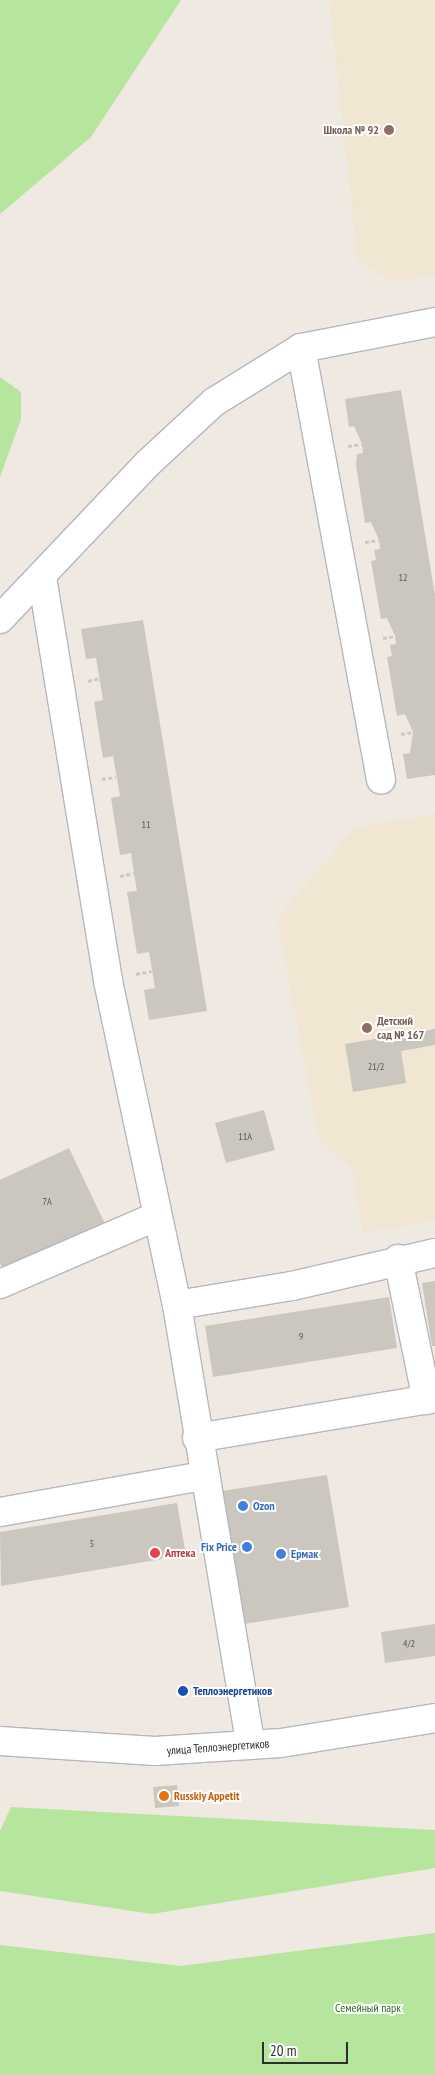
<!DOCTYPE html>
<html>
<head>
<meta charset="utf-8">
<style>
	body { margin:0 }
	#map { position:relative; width:435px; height:2075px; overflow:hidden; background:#efe9e1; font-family:"PT Sans Narrow",sans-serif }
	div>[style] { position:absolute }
	.education>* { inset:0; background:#f0e6d1 }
	.green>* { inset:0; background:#b6e59e }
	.building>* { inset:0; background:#cbc7bf }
	.path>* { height:3px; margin-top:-1.5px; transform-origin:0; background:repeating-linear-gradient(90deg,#c9c9c9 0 4px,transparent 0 6.5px) }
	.roads { filter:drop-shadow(1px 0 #b4b7c1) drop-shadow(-1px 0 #b4b7c1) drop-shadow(0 1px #b4b7c1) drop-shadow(0 -1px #b4b7c1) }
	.minor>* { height:28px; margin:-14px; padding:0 14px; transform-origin:14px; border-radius:14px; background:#fff }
	.dots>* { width:14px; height:14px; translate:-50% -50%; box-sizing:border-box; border:2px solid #fff; border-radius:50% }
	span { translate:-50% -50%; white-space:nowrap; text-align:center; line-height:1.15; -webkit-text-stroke:4px #fff; paint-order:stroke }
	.number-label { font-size:10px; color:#555452 }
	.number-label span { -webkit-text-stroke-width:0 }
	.education-label { font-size:12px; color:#785e54; font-weight:700 }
	.right { translate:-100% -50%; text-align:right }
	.left { translate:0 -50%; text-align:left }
	.shop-label { font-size:12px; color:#366cbe; font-weight:700 }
	.health-label { font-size:12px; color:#be3a42; font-weight:700 }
	.transit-label { font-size:12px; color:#164399; font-weight:700 }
	.street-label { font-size:12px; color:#2e2e2e }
	.food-label { font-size:12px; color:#c56008; font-weight:700 }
	.park-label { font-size:12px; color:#2c6e1b }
	.scale { position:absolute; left:262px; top:2042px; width:86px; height:22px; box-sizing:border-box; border:2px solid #2e2e2e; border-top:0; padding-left:6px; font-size:15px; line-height:18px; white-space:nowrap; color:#2e2e2e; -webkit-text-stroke:4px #fff; paint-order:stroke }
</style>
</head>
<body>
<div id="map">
	<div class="education">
		<div style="clip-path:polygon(329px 0,435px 0,435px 275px,394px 282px,358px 261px)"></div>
		<div style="clip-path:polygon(435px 814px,435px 1221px,363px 1232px,353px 1170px,319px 1139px,277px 918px,355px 828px)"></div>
	</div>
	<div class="green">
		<div style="clip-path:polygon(0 0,181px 0,91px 137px,0 214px)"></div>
		<div style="clip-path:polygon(0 377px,21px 392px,21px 419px,0 477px)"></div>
		<div style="clip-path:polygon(11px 1807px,435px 1830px,435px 1868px,152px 1914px,0 1891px,0 1831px)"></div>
		<div style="clip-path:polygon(435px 1933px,435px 2075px,0 2075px,0 1945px,180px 1966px)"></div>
	</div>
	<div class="building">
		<div style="clip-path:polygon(401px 390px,435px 595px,435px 775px,407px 779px,403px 754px,410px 753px,413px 732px,405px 714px,397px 716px,387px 657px,392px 656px,390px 645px,396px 644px,395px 636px,387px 618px,381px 619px,371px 561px,376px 560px,374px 550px,380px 549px,379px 540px,371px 522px,365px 523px,356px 465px,357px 454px,363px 453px,362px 444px,354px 426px,349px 427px,345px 399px)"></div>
		<div style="clip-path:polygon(143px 620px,207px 1011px,149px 1020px,144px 990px,155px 988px,149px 952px,137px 954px,127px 892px,137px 891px,134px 873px,131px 853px,120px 855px,111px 798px,120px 796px,113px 756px,103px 758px,94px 702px,103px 700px,96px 658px,86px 659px,81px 629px)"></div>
		<div style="clip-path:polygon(435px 1029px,435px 1045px,401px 1051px,406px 1083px,353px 1092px,345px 1044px)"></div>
		<div style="clip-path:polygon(264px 1110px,275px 1150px,226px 1163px,215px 1123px)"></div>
		<div style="clip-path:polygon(69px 1148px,105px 1224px,4px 1272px,0 1263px,0 1180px)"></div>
		<div style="clip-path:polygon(435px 1281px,435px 1346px,432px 1346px,422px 1283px)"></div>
		<div style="clip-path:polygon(389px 1297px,397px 1348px,213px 1377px,205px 1326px)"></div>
		<div style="clip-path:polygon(327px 1475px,349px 1607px,244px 1624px,222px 1491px)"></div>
		<div style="clip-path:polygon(177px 1503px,186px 1555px,1px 1586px,0 1532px)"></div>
		<div style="clip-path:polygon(435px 1624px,435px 1656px,385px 1663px,381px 1632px)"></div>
		<div style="clip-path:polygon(177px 1785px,179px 1806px,155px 1808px,153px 1787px)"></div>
	</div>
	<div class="path">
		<div style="left:348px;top:446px;width:14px;rotate:-8deg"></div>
		<div style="left:365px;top:542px;width:14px;rotate:-8deg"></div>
		<div style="left:383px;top:638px;width:12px;rotate:-9deg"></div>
		<div style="left:88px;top:681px;width:12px;rotate:-14deg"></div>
		<div style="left:401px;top:734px;width:12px;rotate:-9deg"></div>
		<div style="left:102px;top:779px;width:14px;rotate:-8deg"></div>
		<div style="left:120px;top:876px;width:14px;rotate:-12deg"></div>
		<div style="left:136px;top:974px;width:16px;rotate:-11deg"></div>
	</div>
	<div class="roads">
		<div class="minor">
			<div style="left:301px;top:348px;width:439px;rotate:79.5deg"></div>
			<div style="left:42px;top:577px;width:409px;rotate:80.7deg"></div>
			<div style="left:108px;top:981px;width:331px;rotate:78deg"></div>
			<div style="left:177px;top:1305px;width:446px;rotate:80.5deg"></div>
			<div style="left:0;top:619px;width:214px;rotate:-46.5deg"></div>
			<div style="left:147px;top:464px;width:91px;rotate:-42.8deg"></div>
			<div style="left:214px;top:402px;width:102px;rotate:-31.8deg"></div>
			<div style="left:301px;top:348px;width:136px;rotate:-11deg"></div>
			<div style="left:398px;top:1259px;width:144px;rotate:78.4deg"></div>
			<div style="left:0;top:1284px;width:169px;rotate:-23.4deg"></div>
			<div style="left:177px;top:1305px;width:117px;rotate:-9.4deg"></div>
			<div style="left:292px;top:1286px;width:147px;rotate:-13deg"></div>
			<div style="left:197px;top:1438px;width:241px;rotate:-9.5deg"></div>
			<div style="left:0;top:1512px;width:206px;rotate:-10.1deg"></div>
			<div style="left:0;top:1741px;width:155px;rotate:3.7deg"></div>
			<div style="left:155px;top:1751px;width:126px;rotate:-3.6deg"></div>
			<div style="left:281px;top:1743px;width:156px;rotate:-9.2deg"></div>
		</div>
	</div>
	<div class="dots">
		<div style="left:389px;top:130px;background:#8d6e63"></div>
		<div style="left:367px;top:1028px;background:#8d6e63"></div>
		<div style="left:243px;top:1506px;background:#3f7fe0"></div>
		<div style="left:247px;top:1547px;background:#3f7fe0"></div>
		<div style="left:155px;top:1553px;background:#e0444e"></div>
		<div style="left:281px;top:1554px;background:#3f7fe0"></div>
		<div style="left:183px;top:1691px;background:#1a4fb4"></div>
		<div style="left:164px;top:1796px;background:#e8710a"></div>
	</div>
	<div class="number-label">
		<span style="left:403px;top:578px">12</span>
		<span style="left:146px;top:825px">11</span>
		<span style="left:376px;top:1067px">21/2</span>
		<span style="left:245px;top:1137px">11А</span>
		<span style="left:47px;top:1202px">7А</span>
		<span style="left:301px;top:1337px">9</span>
		<span style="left:92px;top:1544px">5</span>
		<span style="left:409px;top:1644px">4/2</span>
	</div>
	<div class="education-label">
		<span class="right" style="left:379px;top:130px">Школа № 92</span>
		<span class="left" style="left:377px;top:1028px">Детский<br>сад № 167</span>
	</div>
	<div class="shop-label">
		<span class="left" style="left:253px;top:1506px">Ozon</span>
		<span class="right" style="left:237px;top:1547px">Fix Price</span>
		<span class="left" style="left:291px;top:1554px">Ермак</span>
	</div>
	<div class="health-label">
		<span class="left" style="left:165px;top:1553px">Аптека</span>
	</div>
	<div class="transit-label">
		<span class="left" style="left:193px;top:1691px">Теплоэнергетиков</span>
	</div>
	<div class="street-label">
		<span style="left:218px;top:1747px;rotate:-4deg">улица Теплоэнергетиков</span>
	</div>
	<div class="food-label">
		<span class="left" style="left:174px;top:1796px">Russkiy Appetit</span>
	</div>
	<div class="park-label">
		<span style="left:368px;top:2008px">Семейный парк</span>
	</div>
	<div class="scale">20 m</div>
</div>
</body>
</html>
